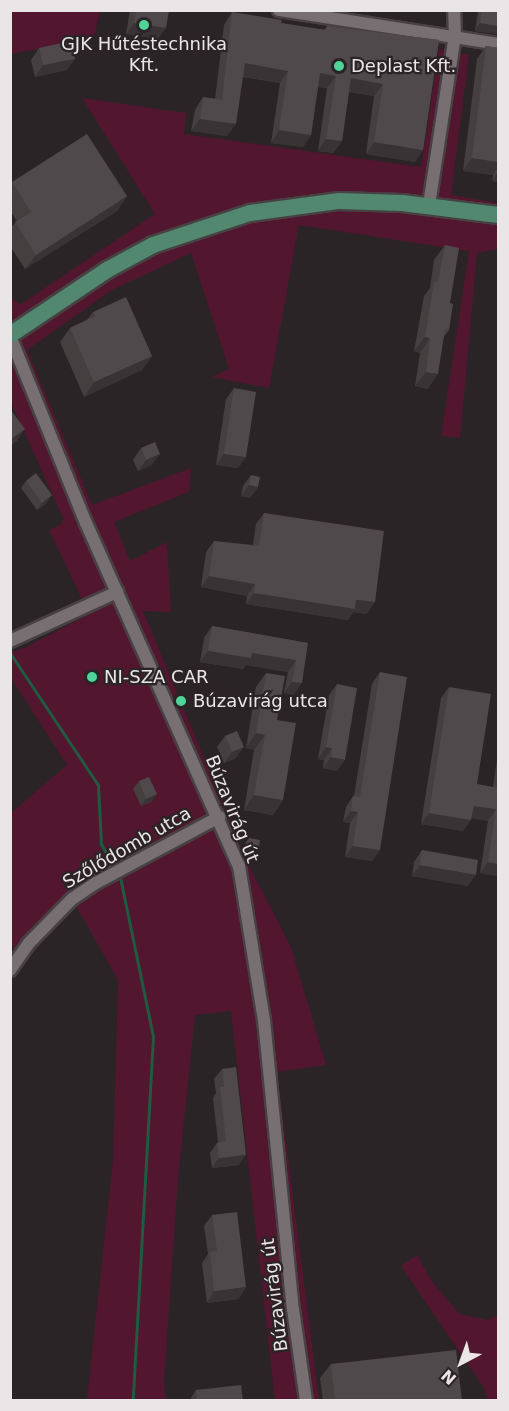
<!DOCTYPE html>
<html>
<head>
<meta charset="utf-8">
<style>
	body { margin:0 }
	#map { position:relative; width:509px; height:1411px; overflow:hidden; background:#2b2426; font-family:"DejaVu Sans",sans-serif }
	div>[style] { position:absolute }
	.green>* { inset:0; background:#53162f }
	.stream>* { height:3px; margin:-1.5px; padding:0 1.5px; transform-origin:1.5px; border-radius:1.5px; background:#1e5b40 }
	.roads { filter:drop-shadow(2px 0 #474143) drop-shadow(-2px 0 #474143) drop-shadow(0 2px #474143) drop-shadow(0 -2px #474143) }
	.minor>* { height:12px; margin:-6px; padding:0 6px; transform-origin:6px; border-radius:6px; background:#776f71 }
	.major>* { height:16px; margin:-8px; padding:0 8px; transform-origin:8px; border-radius:8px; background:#51886f }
	.wall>* { inset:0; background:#453f40 }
	.shaded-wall>* { inset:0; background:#383334 }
	.building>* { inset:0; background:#50494b }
	.dots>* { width:16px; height:16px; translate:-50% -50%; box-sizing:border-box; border:3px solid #2b2426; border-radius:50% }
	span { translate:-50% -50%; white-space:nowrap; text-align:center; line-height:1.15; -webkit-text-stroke:4.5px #2b2426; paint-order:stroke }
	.poi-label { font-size:18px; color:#eae5e6 }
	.left { translate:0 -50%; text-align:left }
	.street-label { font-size:18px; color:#eae5e6 }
	.frame { position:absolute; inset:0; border:12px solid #eae5e6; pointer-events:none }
	.north { position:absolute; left:431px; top:1333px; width:60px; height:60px; -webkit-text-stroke:4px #2b2426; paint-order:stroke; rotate:221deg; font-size:16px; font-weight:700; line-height:24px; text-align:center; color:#eae5e6 }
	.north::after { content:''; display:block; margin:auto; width:21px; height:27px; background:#eae5e6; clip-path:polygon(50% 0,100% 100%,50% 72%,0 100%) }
</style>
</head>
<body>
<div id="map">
	<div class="green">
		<div style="clip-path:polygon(11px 11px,100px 11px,94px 38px,11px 54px)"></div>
		<div style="clip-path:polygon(439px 49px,469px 55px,451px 195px,498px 203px,498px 249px,477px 253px,460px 438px,441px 436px,469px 251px,299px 225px,269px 388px,212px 377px,229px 369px,191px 253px,112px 290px,27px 350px,92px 505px,191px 468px,189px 492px,114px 522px,130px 561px,167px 542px,171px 612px,143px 611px,248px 864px,291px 947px,326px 1065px,277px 1072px,319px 1400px,275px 1400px,231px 1011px,195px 1015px,178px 1179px,164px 1380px,166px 1400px,87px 1400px,113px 1160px,118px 980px,76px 906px,34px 944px,18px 968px,10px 932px,11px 813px,67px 765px,11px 678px,10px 652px,24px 648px,95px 611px,83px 601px,49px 530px,61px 524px,63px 518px,11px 402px,10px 299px,21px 304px,155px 214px,82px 98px,186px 113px,184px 134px,421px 167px)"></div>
		<div style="clip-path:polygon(417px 1255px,431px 1280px,459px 1314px,488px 1320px,498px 1315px,498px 1400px,487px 1400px,484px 1388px,401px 1266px)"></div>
	</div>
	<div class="stream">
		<div style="left:10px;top:653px;width:159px;rotate:56.3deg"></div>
		<div style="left:98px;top:785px;width:59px;rotate:87.1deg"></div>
		<div style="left:101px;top:844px;width:14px;rotate:60deg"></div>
		<div style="left:120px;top:877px;width:163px;rotate:78.3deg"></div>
		<div style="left:153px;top:1037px;width:364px;rotate:93.2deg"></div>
	</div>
	<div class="roads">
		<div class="minor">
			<div style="left:279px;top:10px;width:222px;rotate:8.8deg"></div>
			<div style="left:429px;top:205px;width:171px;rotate:-81.3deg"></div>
			<div style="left:455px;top:36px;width:26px;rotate:-92deg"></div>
			<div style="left:10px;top:336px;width:202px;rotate:67.9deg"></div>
			<div style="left:86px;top:523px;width:376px;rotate:66deg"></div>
			<div style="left:239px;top:866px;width:156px;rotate:80.8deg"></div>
			<div style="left:264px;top:1020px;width:290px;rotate:84.3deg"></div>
			<div style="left:293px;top:1309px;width:92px;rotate:81.9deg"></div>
			<div style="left:10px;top:641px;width:118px;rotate:-24.6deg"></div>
			<div style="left:10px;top:970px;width:33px;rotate:-55deg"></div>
			<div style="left:29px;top:943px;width:62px;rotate:-45.7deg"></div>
			<div style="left:72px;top:899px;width:29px;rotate:-34deg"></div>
			<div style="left:96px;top:883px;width:140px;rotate:-28.2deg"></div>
		</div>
		<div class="major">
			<div style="left:10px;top:335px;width:117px;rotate:-33.8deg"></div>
			<div style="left:107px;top:270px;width:52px;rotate:-28.5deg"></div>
			<div style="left:153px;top:245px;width:102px;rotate:-18.3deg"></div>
			<div style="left:250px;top:213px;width:90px;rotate:-7.7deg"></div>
			<div style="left:339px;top:201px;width:63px;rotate:1.8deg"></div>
			<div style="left:402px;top:203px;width:97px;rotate:7.1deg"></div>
		</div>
	</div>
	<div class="wall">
		<div style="clip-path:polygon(130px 10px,169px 10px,158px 39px,126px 34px)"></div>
		<div style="clip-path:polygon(479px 10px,498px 10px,498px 34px,475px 31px,478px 12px)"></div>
		<div style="clip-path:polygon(232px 12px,281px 23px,324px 30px,327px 26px,439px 40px,423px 150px,415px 162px,366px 154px,374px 96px,349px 92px,342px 141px,333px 153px,318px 151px,327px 88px,318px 87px,311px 135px,303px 147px,271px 143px,280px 83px,243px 77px,227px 136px,191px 131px,195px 110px,203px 97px,215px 99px,224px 25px)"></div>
		<div style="clip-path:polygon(486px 46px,498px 48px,498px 182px,492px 181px,493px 175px,463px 171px,477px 59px)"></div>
		<div style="clip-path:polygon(39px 48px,67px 70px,35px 77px,31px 60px)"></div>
		<div style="clip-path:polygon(12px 182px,127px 196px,117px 211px,25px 269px,10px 246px,10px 228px,17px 221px,10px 211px,10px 184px)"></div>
		<div style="clip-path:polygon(445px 245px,450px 303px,449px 330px,444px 337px,428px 389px,415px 386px,420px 353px,414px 351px,424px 296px,430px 288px,434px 260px)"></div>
		<div style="clip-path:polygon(93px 312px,152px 356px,142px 370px,84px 397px,60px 342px,70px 328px,87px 320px)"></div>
		<div style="clip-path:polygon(234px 388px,246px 457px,238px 468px,216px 465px,226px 399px)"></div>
		<div style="clip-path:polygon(141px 448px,152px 465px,138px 471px,133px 460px)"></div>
		<div style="clip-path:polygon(251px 475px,258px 487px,250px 498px,241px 496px,243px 486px)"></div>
		<div style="clip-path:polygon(26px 481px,47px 503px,37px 510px,21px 488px)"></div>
		<div style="clip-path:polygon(264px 513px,367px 614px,353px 612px,348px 620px,246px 604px,247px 596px,201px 587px,206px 552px,214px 541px,253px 545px,256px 524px)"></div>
		<div style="clip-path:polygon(212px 626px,308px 643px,294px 695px,284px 693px,288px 672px,246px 665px,243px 669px,200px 662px,204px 638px)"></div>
		<div style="clip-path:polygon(380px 672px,380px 850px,372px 861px,345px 857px,350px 823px,343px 822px,346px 807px,353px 796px,354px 796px,372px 684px)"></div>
		<div style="clip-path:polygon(266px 673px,277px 720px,283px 800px,273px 815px,244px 810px,254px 750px,246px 748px,256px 687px)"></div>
		<div style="clip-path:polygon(337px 684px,337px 771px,323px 768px,324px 760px,318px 759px,329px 695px)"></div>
		<div style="clip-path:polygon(449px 687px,477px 784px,493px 787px,498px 753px,498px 876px,480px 873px,488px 821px,471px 818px,463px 831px,421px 824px,441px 698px)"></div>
		<div style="clip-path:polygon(225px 736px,236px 758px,224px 763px,217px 747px)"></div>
		<div style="clip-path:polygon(139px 781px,157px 794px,151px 802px,141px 806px,133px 789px)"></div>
		<div style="clip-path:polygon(249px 838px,256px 852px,245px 850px,246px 842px)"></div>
		<div style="clip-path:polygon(422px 850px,468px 886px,412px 876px,414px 862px)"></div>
		<div style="clip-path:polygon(222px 1069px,239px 1165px,212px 1168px,210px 1153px,217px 1143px,218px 1142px,213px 1098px,216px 1093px,214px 1079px)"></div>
		<div style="clip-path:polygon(212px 1215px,239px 1299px,207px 1303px,202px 1263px,208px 1254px,204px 1226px)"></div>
		<div style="clip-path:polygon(331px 1364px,462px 1401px,323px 1401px,320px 1378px)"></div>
		<div style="clip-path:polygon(196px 1390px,243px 1401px,189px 1401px)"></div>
	</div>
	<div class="shaded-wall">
		<div style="clip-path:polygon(134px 23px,166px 28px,158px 39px,126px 34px)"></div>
		<div style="clip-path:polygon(480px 23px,498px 26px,498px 34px,475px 31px)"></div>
		<div style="clip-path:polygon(75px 59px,67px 70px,35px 77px,43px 65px)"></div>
		<div style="clip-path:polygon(245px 63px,288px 71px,280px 83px,236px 75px)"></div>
		<div style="clip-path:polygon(320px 73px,336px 76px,327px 88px,312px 86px)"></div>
		<div style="clip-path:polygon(351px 78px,383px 84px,374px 96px,343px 91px)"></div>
		<div style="clip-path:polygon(200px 119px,236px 124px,227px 136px,191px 131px)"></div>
		<div style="clip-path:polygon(279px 130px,311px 135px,303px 147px,271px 143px)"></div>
		<div style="clip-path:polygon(326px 139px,342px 141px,333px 153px,318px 151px)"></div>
		<div style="clip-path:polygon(374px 142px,423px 150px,415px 162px,366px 154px)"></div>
		<div style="clip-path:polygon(472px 158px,498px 162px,498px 167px,493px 175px,463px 171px)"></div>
		<div style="clip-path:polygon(498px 172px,498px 182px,492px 181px)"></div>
		<div style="clip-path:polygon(127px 196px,117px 211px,25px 269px,36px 255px)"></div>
		<div style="clip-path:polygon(425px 337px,430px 338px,420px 353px,414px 351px)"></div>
		<div style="clip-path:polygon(152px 356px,142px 370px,84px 397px,94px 382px)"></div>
		<div style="clip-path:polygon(426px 372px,438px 374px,428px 389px,415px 386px)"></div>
		<div style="clip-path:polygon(25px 429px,17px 441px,10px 446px,10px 440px)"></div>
		<div style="clip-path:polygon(160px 454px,152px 465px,138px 471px,146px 460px)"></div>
		<div style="clip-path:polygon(224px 454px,246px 457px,238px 468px,216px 465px)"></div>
		<div style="clip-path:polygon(249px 485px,258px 487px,250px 498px,241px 496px)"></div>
		<div style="clip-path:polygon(52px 495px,47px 503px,37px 510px,42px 503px)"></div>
		<div style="clip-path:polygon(209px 576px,255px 584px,247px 596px,201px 587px)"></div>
		<div style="clip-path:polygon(254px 593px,356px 600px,375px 602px,367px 614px,353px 612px,348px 620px,246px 604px)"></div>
		<div style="clip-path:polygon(208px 651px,252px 653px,296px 660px,288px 672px,246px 665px,243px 669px,200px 662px)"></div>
		<div style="clip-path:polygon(292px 682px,302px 683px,294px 695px,284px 693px)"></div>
		<div style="clip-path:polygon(256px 733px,265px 735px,254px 750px,246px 748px)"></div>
		<div style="clip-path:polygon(244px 747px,236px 758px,224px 763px,232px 752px)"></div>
		<div style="clip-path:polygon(326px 747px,332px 748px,324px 760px,318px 759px)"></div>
		<div style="clip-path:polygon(331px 757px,345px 760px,337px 771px,323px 768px)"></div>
		<div style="clip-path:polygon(157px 794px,151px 802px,141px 806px,146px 799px)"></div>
		<div style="clip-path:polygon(254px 795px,283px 800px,273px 815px,244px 810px)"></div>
		<div style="clip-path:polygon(474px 806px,496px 809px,488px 821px,466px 817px)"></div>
		<div style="clip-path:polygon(351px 811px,358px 812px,350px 823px,343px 822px)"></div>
		<div style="clip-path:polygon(429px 813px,471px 820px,463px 831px,421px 824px)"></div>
		<div style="clip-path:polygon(353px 846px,380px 850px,372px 861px,345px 857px)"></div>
		<div style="clip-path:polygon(248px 847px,259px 848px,256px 852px,245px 850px)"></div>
		<div style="clip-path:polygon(488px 862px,498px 864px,498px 876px,480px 873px)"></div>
		<div style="clip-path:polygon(420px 865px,476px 875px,468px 886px,412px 876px)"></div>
		<div style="clip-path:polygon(246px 1155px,239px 1165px,212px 1168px,219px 1158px)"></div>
		<div style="clip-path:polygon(246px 1287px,239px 1299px,207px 1303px,214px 1291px)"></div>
	</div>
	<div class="building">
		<div style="clip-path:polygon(136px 10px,169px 10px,166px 28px,134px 23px)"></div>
		<div style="clip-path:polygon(482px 10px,498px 10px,498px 26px,480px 23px)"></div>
		<div style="clip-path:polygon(232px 12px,282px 20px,281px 23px,326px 30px,327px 26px,439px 40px,423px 150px,374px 142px,383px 84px,351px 78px,342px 141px,326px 139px,336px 76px,320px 73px,311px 135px,279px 130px,288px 71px,245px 63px,236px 124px,200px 119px,203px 97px,222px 100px)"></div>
		<div style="clip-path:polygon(71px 41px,75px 59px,43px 65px,39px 48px)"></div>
		<div style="clip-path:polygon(486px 46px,498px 48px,498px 162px,472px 158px)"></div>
		<div style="clip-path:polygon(87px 134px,127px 196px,36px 255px,15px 222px,31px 212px,12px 182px)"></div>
		<div style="clip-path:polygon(445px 245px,459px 248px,450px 303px,453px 304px,449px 330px,445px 329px,438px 374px,426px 372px,430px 338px,425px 337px,434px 282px,438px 282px)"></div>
		<div style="clip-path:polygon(126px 297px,152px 356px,94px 382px,70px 328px,95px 316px,93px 312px)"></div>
		<div style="clip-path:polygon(234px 388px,256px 392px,246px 457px,224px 454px)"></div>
		<div style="clip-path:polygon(10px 409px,25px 429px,10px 440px)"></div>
		<div style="clip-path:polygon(155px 442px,160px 454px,146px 460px,141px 448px)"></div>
		<div style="clip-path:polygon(36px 473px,52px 495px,42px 503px,26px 481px)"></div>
		<div style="clip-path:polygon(251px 475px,260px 477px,258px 487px,249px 485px)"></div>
		<div style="clip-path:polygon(264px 513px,384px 531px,375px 602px,356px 600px,355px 609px,254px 593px,255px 584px,209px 576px,214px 541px,259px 546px)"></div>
		<div style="clip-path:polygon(212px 626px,308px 643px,302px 683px,292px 682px,296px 660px,252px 653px,251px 658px,208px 651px)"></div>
		<div style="clip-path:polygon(380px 672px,407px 677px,380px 850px,353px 846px,358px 812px,351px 811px,353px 796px,360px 797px)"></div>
		<div style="clip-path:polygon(266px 673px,285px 676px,277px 720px,296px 723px,283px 800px,254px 795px,265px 735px,256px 733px)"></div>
		<div style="clip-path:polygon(337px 684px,357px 688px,345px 760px,331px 757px,332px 748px,326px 747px)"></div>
		<div style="clip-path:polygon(449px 687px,491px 694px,477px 784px,498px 788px,498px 864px,488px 862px,496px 809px,474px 806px,471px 820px,429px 813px)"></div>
		<div style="clip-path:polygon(237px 731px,244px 747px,232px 752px,225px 736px)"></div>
		<div style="clip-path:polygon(149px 777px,157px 794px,146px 799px,139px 781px)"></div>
		<div style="clip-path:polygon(249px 838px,260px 840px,259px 848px,248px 847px)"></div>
		<div style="clip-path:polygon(422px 850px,478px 860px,476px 875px,420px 865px)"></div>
		<div style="clip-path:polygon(236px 1067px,246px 1155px,219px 1158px,217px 1143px,226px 1141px,220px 1087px,224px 1087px,222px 1069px)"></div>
		<div style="clip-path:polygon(237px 1212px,246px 1287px,214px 1291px,210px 1252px,217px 1251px,212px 1215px)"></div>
		<div style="clip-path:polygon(456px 1350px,462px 1401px,335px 1401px,331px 1364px)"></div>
		<div style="clip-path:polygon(241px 1385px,243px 1401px,197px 1401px,196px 1390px)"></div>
	</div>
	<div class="dots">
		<div style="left:144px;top:25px;background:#4ed399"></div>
		<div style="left:339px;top:66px;background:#4ed399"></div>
		<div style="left:92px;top:677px;background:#4ed399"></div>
		<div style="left:181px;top:701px;background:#4ed399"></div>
	</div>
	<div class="poi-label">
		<span style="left:144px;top:55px">GJK Hűtéstechnika<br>Kft.</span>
		<span class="left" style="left:351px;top:66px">Deplast Kft.</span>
		<span class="left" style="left:104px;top:677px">NI-SZA CAR</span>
		<span class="left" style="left:193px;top:701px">Búzavirág utca</span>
	</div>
	<div class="street-label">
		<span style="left:232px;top:809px;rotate:68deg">Búzavirág út</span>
		<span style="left:127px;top:848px;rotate:-30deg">Szőlődomb utca</span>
		<span style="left:275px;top:1295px;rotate:-97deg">Búzavirág út</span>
	</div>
	<div class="frame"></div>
	<div class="north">N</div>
</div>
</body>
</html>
